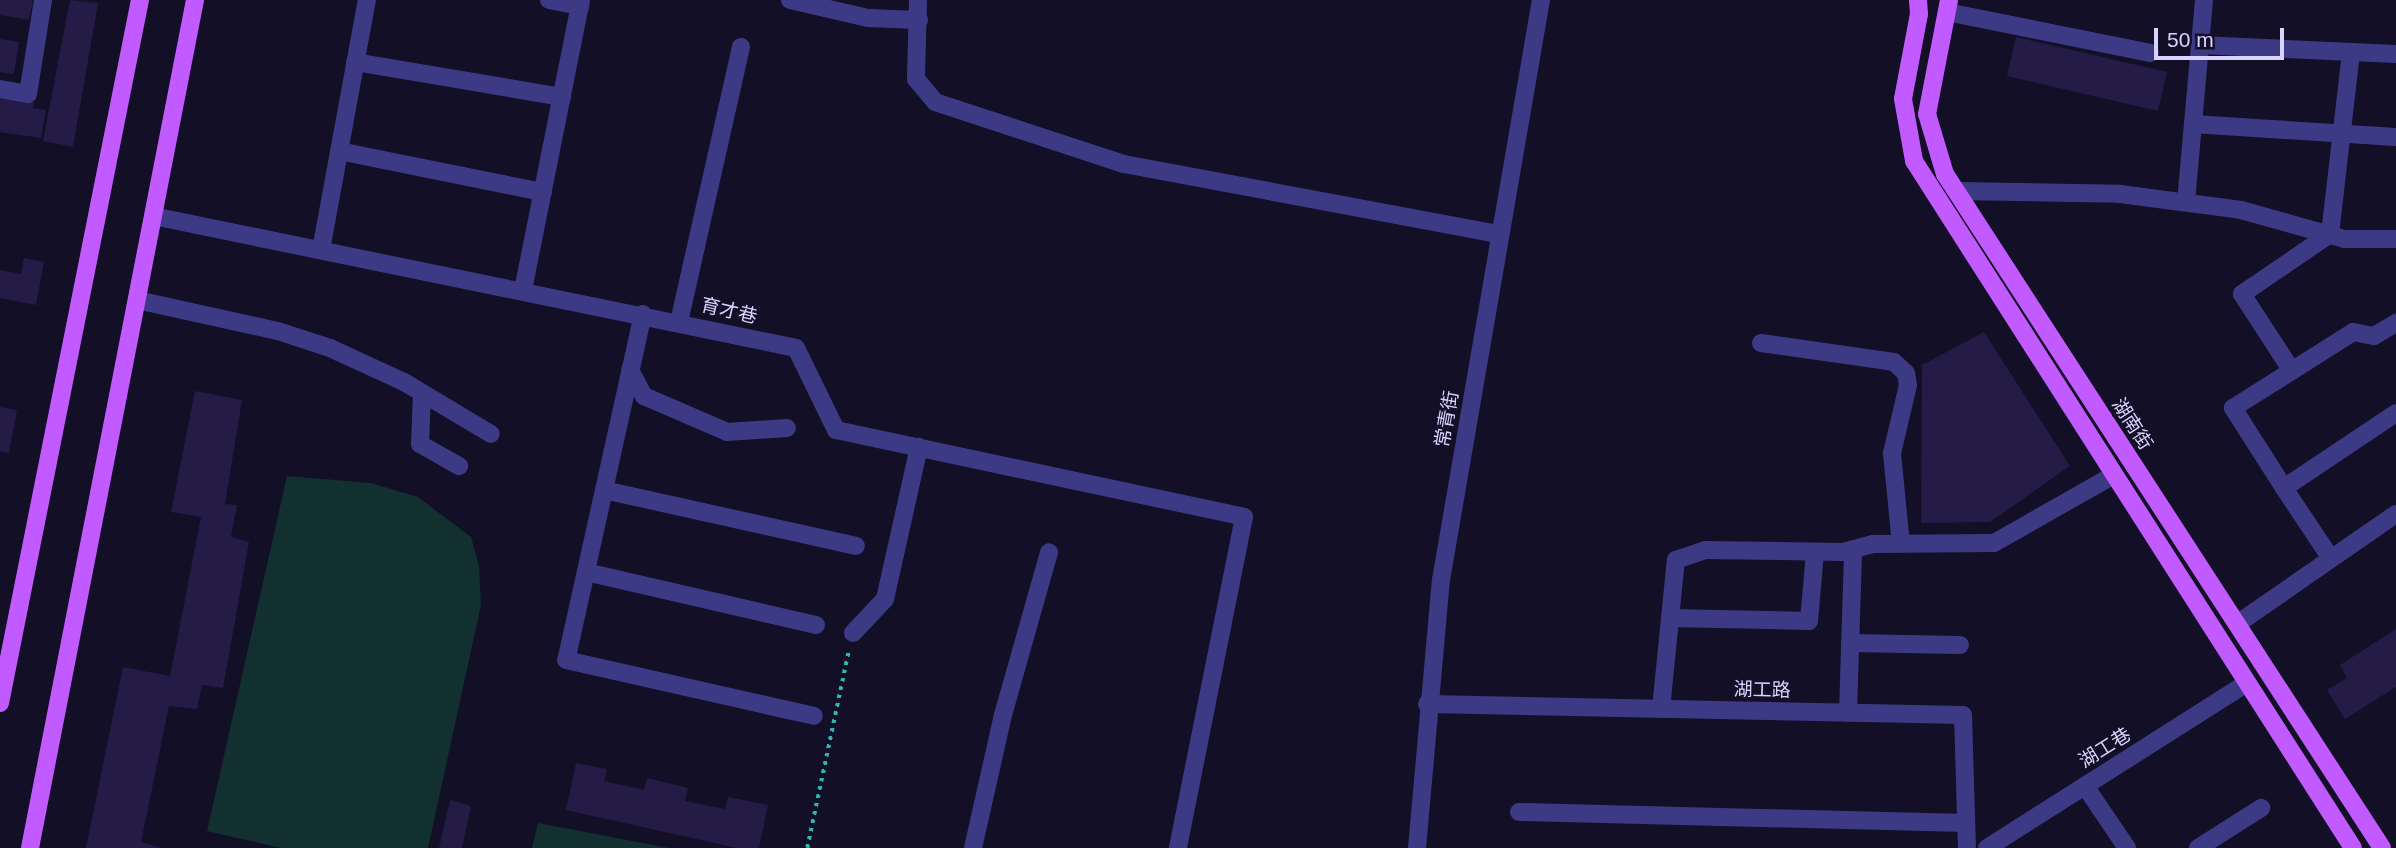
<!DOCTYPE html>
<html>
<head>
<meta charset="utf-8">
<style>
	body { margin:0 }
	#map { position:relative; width:2396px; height:848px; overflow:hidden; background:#130f26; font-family:Helvetica,"Noto Sans SC",sans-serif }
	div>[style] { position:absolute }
	.green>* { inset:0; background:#12302f }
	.building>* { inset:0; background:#241b47 }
	.path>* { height:3.5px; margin-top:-1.75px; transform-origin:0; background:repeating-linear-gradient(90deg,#2fb8b0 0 3.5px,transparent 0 8.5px) }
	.minor>* { height:18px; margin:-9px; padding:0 9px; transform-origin:9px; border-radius:9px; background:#3d3a85 }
	.major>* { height:18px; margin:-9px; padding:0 9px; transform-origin:9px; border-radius:9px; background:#c25bff }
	span { translate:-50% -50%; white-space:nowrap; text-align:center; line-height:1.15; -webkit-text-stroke:7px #130f26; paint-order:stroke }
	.street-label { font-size:19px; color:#d9d4ff }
	.scale { position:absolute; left:2154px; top:28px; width:130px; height:32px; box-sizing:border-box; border:4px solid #d9d4ff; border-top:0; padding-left:9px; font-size:21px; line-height:24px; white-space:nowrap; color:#d9d4ff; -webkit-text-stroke:5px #130f26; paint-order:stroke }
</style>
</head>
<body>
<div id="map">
	<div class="green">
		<div style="clip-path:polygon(287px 476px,371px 483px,418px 497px,471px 537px,479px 566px,481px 605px,428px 848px,281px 848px,207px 831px)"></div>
		<div style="clip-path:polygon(538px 823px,669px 848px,532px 848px)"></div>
	</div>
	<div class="building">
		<div style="clip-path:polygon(0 0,33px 0,29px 20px,0 15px)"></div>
		<div style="clip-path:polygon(70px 0,98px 3px,73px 147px,43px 141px)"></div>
		<div style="clip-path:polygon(2016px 37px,2167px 72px,2158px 111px,2007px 76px)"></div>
		<div style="clip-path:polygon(0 39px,19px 42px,14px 74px,0 72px)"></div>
		<div style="clip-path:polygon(0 99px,34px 102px,33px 108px,46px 110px,41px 138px,0 132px)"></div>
		<div style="clip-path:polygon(24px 258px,44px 262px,36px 305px,0 298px,0 270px,21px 274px)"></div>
		<div style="clip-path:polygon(1984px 332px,2070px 466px,1990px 522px,1921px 523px,1922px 365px)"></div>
		<div style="clip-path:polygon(195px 391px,242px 400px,225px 504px,237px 505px,231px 537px,249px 542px,223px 688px,202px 685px,197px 709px,169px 706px,141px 842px,162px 848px,86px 848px,123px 667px,170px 676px,201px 517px,171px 512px)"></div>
		<div style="clip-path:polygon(0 407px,17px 410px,9px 453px,0 451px)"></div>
		<div style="clip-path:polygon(2396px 629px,2396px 687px,2345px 719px,2327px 690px,2347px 678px,2340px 665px)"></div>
		<div style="clip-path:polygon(576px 763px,607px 769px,604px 781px,644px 790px,647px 778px,688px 788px,685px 801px,725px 809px,728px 797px,768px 805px,759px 848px,737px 848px,566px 810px)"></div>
		<div style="clip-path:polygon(450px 800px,471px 806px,462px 848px,439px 848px)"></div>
	</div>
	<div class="path">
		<div style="left:807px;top:848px;width:204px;rotate:-78.1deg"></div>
	</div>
	<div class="minor">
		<div style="left:549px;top:0;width:32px;rotate:11deg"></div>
		<div style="left:790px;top:0;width:80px;rotate:13deg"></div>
		<div style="left:868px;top:18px;width:51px;rotate:2.2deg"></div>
		<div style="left:918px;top:0;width:79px;rotate:91.5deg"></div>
		<div style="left:916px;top:79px;width:30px;rotate:50deg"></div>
		<div style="left:935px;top:102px;width:199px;rotate:18.2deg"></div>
		<div style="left:1124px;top:164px;width:381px;rotate:10.6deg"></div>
		<div style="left:1947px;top:12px;width:207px;rotate:11.4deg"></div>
		<div style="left:2200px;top:45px;width:196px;rotate:2.6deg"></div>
		<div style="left:355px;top:62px;width:210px;rotate:9.6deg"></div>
		<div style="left:0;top:89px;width:28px;rotate:10deg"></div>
		<div style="left:28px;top:94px;width:95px;rotate:-80.9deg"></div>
		<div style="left:2193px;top:124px;width:203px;rotate:3.7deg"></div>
		<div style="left:339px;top:151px;width:208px;rotate:11.4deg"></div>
		<div style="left:1956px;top:191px;width:164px;rotate:1deg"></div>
		<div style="left:2120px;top:194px;width:122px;rotate:7.5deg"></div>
		<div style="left:2241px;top:210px;width:107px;rotate:15.7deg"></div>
		<div style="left:2344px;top:239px;width:52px"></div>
		<div style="left:2186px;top:202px;width:203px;rotate:-84.9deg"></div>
		<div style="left:153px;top:216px;width:656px;rotate:11.6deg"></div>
		<div style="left:796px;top:348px;width:91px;rotate:64deg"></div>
		<div style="left:836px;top:430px;width:417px;rotate:12deg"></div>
		<div style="left:1244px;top:517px;width:338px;rotate:101.3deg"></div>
		<div style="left:321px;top:250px;width:254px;rotate:-79.6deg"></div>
		<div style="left:523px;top:290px;width:296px;rotate:-78.7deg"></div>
		<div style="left:137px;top:300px;width:144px;rotate:12.4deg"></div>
		<div style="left:278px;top:331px;width:55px;rotate:18.1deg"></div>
		<div style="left:330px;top:348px;width:81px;rotate:24.7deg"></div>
		<div style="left:404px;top:382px;width:101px;rotate:30.9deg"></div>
		<div style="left:643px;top:314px;width:354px;rotate:102.5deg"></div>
		<div style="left:566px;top:660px;width:254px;rotate:12.7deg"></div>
		<div style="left:679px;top:322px;width:282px;rotate:-77.3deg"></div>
		<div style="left:1761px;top:343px;width:134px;rotate:8.1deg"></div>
		<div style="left:1894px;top:362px;width:16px;rotate:43deg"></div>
		<div style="left:1906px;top:373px;width:12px;rotate:81deg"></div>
		<div style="left:1908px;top:385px;width:70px;rotate:103.2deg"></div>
		<div style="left:1892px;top:453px;width:91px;rotate:84.4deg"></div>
		<div style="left:630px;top:370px;width:30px;rotate:62deg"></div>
		<div style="left:644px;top:396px;width:90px;rotate:23.4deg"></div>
		<div style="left:727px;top:432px;width:60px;rotate:-3.8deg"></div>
		<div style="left:2292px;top:371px;width:92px;rotate:-123deg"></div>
		<div style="left:2242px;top:294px;width:107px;rotate:-34.3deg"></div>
		<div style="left:2330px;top:234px;width:183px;rotate:-83.4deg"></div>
		<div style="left:422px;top:393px;width:51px;rotate:92.2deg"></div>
		<div style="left:420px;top:444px;width:45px;rotate:29.4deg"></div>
		<div style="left:2284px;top:488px;width:95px;rotate:-122.5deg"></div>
		<div style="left:2233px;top:408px;width:142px;rotate:-32.3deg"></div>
		<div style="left:2353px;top:332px;width:21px;rotate:11deg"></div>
		<div style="left:2374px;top:336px;width:26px;rotate:-31deg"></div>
		<div style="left:604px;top:490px;width:258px;rotate:12.5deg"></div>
		<div style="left:2330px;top:557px;width:83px;rotate:-123.7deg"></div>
		<div style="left:2284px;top:488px;width:135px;rotate:-33.8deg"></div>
		<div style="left:586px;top:572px;width:236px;rotate:13deg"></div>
		<div style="left:1670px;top:618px;width:139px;rotate:1.2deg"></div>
		<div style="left:1809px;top:621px;width:69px;rotate:-85deg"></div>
		<div style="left:2237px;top:624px;width:193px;rotate:-34.7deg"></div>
		<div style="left:853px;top:633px;width:47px;rotate:-46.7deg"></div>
		<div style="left:885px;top:599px;width:156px;rotate:-77.4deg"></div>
		<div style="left:1850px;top:643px;width:110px;rotate:1deg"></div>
		<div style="left:1427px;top:704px;width:536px;rotate:1.18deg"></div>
		<div style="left:1963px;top:715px;width:133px;rotate:88.3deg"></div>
		<div style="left:1661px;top:709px;width:150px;rotate:-84.3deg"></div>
		<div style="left:1676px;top:560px;width:31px;rotate:-19deg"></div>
		<div style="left:1705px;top:550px;width:138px;rotate:0.8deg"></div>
		<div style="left:1843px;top:552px;width:30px;rotate:-15deg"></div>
		<div style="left:1872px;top:544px;width:122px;rotate:-0.5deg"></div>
		<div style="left:1994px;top:543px;width:136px;rotate:-29.6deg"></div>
		<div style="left:1848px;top:713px;width:163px;rotate:-88.2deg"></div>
		<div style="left:2085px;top:786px;width:75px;rotate:55.9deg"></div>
		<div style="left:1519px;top:812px;width:447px;rotate:1.4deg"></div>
		<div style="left:973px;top:848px;width:136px;rotate:-77.3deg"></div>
		<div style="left:1003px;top:715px;width:169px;rotate:-74.2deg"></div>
		<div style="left:1417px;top:848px;width:269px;rotate:-84.9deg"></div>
		<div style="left:1441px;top:580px;width:589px;rotate:-80.22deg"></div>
		<div style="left:1987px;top:848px;width:308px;rotate:-32.4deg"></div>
		<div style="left:2198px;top:848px;width:75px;rotate:-32.4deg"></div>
	</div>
	<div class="major">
		<div style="left:1918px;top:0;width:14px;rotate:86deg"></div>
		<div style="left:1919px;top:14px;width:86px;rotate:100.7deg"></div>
		<div style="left:1903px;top:99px;width:63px;rotate:79.9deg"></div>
		<div style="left:1914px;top:161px;width:815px;rotate:57.42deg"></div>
		<div style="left:1949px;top:0;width:116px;rotate:100.9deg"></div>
		<div style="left:1927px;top:114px;width:63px;rotate:73.3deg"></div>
		<div style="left:1945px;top:174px;width:803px;rotate:57.04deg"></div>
		<div style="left:0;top:703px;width:717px;rotate:-78.74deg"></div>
		<div style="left:30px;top:848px;width:864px;rotate:-78.99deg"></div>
	</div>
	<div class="street-label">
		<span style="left:729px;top:311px;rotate:13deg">育才巷</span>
		<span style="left:1447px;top:419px;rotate:-80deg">常青街</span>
		<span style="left:2132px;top:424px;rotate:57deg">湖南街</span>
		<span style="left:1762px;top:690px;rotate:1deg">湖工路</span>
		<span style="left:2105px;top:748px;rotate:-32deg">湖工巷</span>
	</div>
	<div class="scale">50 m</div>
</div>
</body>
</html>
